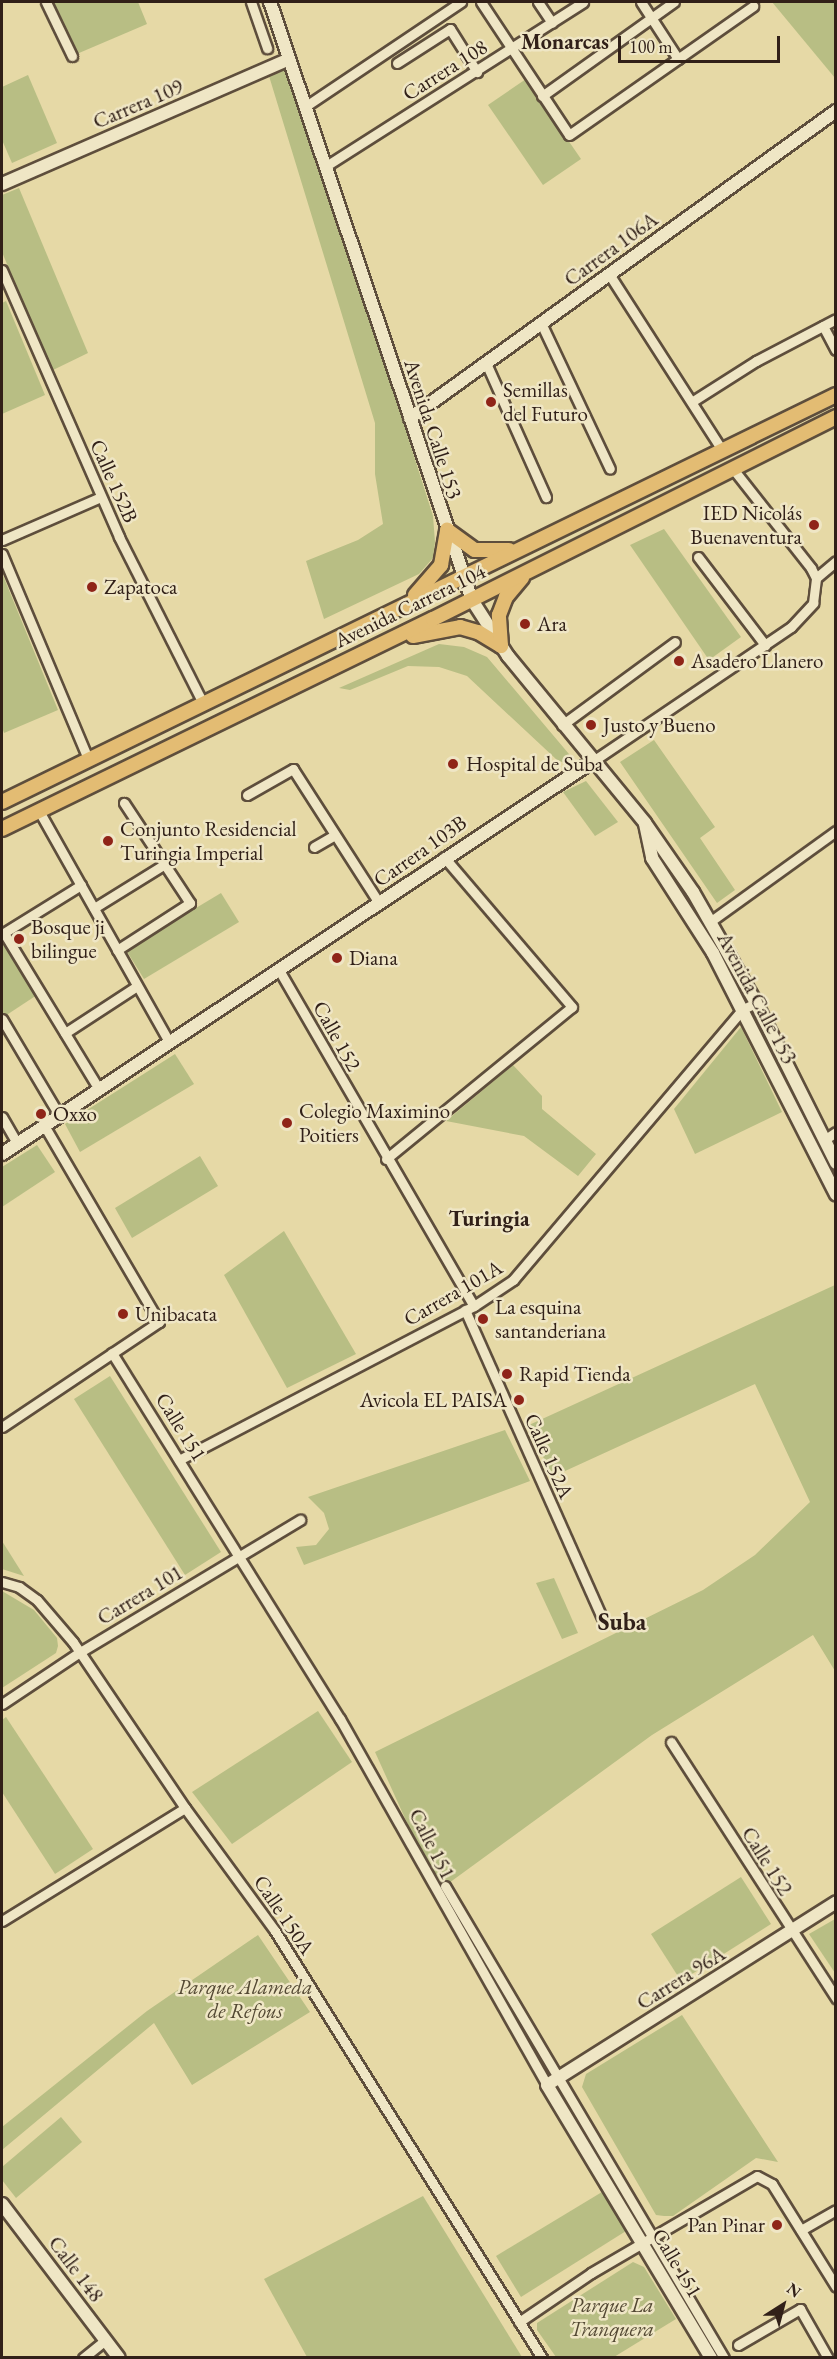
<!DOCTYPE html>
<html>
<head>
<meta charset="utf-8">
<style>
	body { margin:0 }
	#map { position:relative; width:837px; height:2359px; overflow:hidden; background:#e6d9a6; font-family:"EB Garamond",serif }
	div>[style] { position:absolute }
	.green>* { inset:0; background:#b8be84 }
	.roads { filter:drop-shadow(2px 0 #5e4e3c) drop-shadow(-2px 0 #5e4e3c) drop-shadow(0 2px #5e4e3c) drop-shadow(0 -2px #5e4e3c) }
	.street>* { height:9px; margin:-4.5px; padding:0 4.5px; transform-origin:4.5px; border-radius:4.5px; background:#efe6c5 }
	.secondary>* { height:12px; margin:-6px; padding:0 6px; transform-origin:6px; border-radius:6px; background:#efe6c5 }
	.primary>* { height:14px; margin:-7px; padding:0 7px; transform-origin:7px; border-radius:7px; background:#e3bc73 }
	.dots>* { width:16px; height:16px; translate:-50% -50%; box-sizing:border-box; border:3px solid #efe6c5; border-radius:50% }
	span { translate:-50% -50%; white-space:nowrap; text-align:center; line-height:1.15; -webkit-text-stroke:5px #efe6c5; paint-order:stroke }
	.street-label { font-size:21px; color:#312018 }
	.poi-label { font-size:21px; color:#312018 }
	.left { translate:0 -50%; text-align:left }
	.right { translate:-100% -50%; text-align:right }
	.park-label { font-size:21px; color:#534833; font-style:italic }
	.neighbourhood-label { font-size:22px; color:#312018; font-weight:700 }
	.quarter-label { font-size:24px; color:#312018; font-weight:700 }
	.frame { position:absolute; inset:0; border:3px solid #312018; pointer-events:none }
	.north { position:absolute; left:753px; top:2275px; width:60px; height:60px; -webkit-text-stroke:4px #efe6c5; paint-order:stroke; rotate:36deg; font-size:16px; font-weight:700; line-height:24px; text-align:center; color:#312018 }
	.north::after { content:''; display:block; margin:auto; width:21px; height:27px; background:#312018; clip-path:polygon(50% 0,100% 100%,50% 72%,0 100%) }
	.scale { position:absolute; left:618px; top:36px; width:162px; height:27px; box-sizing:border-box; border:3px solid #312018; border-top:0; padding-left:8px; font-size:18px; line-height:21px; white-space:nowrap; color:#312018; -webkit-text-stroke:4px #efe6c5; paint-order:stroke }
</style>
</head>
<body>
<div id="map">
	<div class="green">
		<div style="clip-path:polygon(46px 2px,138px 2px,147px 24px,72px 56px)"></div>
		<div style="clip-path:polygon(772px 2px,835px 2px,835px 78px)"></div>
		<div style="clip-path:polygon(291px 68px,433px 516px,435px 542px,433px 558px,419px 574px,324px 619px,306px 561px,358px 540px,383px 524px,375px 474px,375px 423px,269px 76px)"></div>
		<div style="clip-path:polygon(28px 75px,57px 143px,12px 163px,2px 140px,2px 87px)"></div>
		<div style="clip-path:polygon(526px 79px,581px 159px,543px 185px,488px 105px)"></div>
		<div style="clip-path:polygon(19px 188px,88px 353px,51px 371px,2px 252px,2px 195px)"></div>
		<div style="clip-path:polygon(6px 301px,45px 395px,2px 414px,2px 303px)"></div>
		<div style="clip-path:polygon(664px 529px,741px 637px,709px 660px,630px 545px)"></div>
		<div style="clip-path:polygon(2px 573px,58px 710px,4px 733px,2px 727px)"></div>
		<div style="clip-path:polygon(439px 644px,464px 647px,487px 657px,574px 760px,567px 764px,557px 760px,467px 676px,439px 667px,408px 666px,350px 690px,339px 688px)"></div>
		<div style="clip-path:polygon(654px 740px,715px 827px,700px 838px,735px 890px,717px 903px,620px 762px)"></div>
		<div style="clip-path:polygon(586px 781px,618px 822px,595px 836px,563px 792px)"></div>
		<div style="clip-path:polygon(221px 893px,239px 922px,144px 979px,126px 950px)"></div>
		<div style="clip-path:polygon(2px 934px,40px 993px,2px 1018px)"></div>
		<div style="clip-path:polygon(741px 1027px,782px 1112px,695px 1154px,674px 1109px)"></div>
		<div style="clip-path:polygon(175px 1054px,194px 1084px,80px 1152px,65px 1124px)"></div>
		<div style="clip-path:polygon(513px 1065px,542px 1096px,542px 1109px,596px 1154px,578px 1176px,524px 1136px,446px 1121px)"></div>
		<div style="clip-path:polygon(37px 1145px,55px 1172px,2px 1207px,2px 1167px)"></div>
		<div style="clip-path:polygon(200px 1156px,218px 1186px,132px 1238px,115px 1208px)"></div>
		<div style="clip-path:polygon(284px 1231px,356px 1354px,287px 1388px,224px 1275px)"></div>
		<div style="clip-path:polygon(835px 1285px,835px 1671px,813px 1635px,652px 1735px,438px 1891px,375px 1752px,703px 1590px,755px 1555px,810px 1502px,755px 1384px,552px 1477px,529px 1425px)"></div>
		<div style="clip-path:polygon(110px 1376px,221px 1552px,185px 1575px,74px 1399px)"></div>
		<div style="clip-path:polygon(505px 1430px,530px 1481px,304px 1565px,296px 1547px,316px 1545px,329px 1529px,324px 1513px,308px 1497px)"></div>
		<div style="clip-path:polygon(2px 1541px,24px 1576px,2px 1569px)"></div>
		<div style="clip-path:polygon(554px 1578px,578px 1633px,562px 1639px,536px 1583px)"></div>
		<div style="clip-path:polygon(2px 1591px,34px 1610px,57px 1638px,58px 1646px,56px 1653px,2px 1688px)"></div>
		<div style="clip-path:polygon(318px 1711px,352px 1762px,232px 1844px,192px 1792px)"></div>
		<div style="clip-path:polygon(6px 1717px,93px 1849px,55px 1874px,2px 1792px,2px 1720px)"></div>
		<div style="clip-path:polygon(741px 1877px,771px 1924px,681px 1981px,651px 1934px)"></div>
		<div style="clip-path:polygon(835px 1919px,835px 1973px,809px 1934px)"></div>
		<div style="clip-path:polygon(258px 1935px,310px 2012px,192px 2085px,154px 2023px,2px 2150px,2px 2127px,147px 2011px)"></div>
		<div style="clip-path:polygon(682px 2015px,778px 2162px,756px 2158px,673px 2216px,664px 2216px,656px 2215px,582px 2087px,586px 2074px)"></div>
		<div style="clip-path:polygon(61px 2117px,82px 2142px,16px 2198px,2px 2180px,2px 2167px)"></div>
		<div style="clip-path:polygon(602px 2192px,626px 2231px,521px 2297px,496px 2256px)"></div>
		<div style="clip-path:polygon(423px 2196px,522px 2357px,307px 2357px,264px 2279px)"></div>
		<div style="clip-path:polygon(633px 2262px,644px 2267px,676px 2319px,614px 2357px,556px 2357px,537px 2330px,537px 2323px)"></div>
	</div>
	<div class="roads">
		<div class="street">
			<div style="left:46px;top:2px;width:60px;rotate:64.3deg"></div>
			<div style="left:251px;top:2px;width:49px;rotate:70.8deg"></div>
			<div style="left:481px;top:2px;width:159px;rotate:56.5deg"></div>
			<div style="left:569px;top:135px;width:225px;rotate:-35deg"></div>
			<div style="left:538px;top:2px;width:25px;rotate:56deg"></div>
			<div style="left:641px;top:2px;width:68px;rotate:57deg"></div>
			<div style="left:397px;top:63px;width:63px;rotate:-32.7deg"></div>
			<div style="left:450px;top:29px;width:51px;rotate:57.9deg"></div>
			<div style="left:542px;top:96px;width:162px;rotate:-35.5deg"></div>
			<div style="left:306px;top:106px;width:187px;rotate:-33.9deg"></div>
			<div style="left:326px;top:166px;width:305px;rotate:-32.5deg"></div>
			<div style="left:2px;top:270px;width:292px;rotate:66.3deg"></div>
			<div style="left:119px;top:537px;width:186px;rotate:63.2deg"></div>
			<div style="left:609px;top:274px;width:209px;rotate:57.3deg"></div>
			<div style="left:541px;top:323px;width:161px;rotate:64.7deg"></div>
			<div style="left:823px;top:326px;width:27px;rotate:62deg"></div>
			<div style="left:486px;top:363px;width:147px;rotate:65.9deg"></div>
			<div style="left:693px;top:401px;width:75px;rotate:-32.4deg"></div>
			<div style="left:756px;top:361px;width:90px;rotate:-27.7deg"></div>
			<div style="left:2px;top:540px;width:108px;rotate:-23.5deg"></div>
			<div style="left:2px;top:554px;width:222px;rotate:67.2deg"></div>
			<div style="left:698px;top:557px;width:111px;rotate:52.7deg"></div>
			<div style="left:816px;top:578px;width:26px;rotate:-40deg"></div>
			<div style="left:562px;top:725px;width:140px;rotate:-36.3deg"></div>
			<div style="left:593px;top:761px;width:239px;rotate:-34.1deg"></div>
			<div style="left:791px;top:627px;width:33px;rotate:-47deg"></div>
			<div style="left:813px;top:603px;width:25px;rotate:-83deg"></div>
			<div style="left:816px;top:578px;width:11px;rotate:-117deg"></div>
			<div style="left:811px;top:568px;width:125px;rotate:-128.2deg"></div>
			<div style="left:247px;top:795px;width:53px;rotate:-29.5deg"></div>
			<div style="left:293px;top:769px;width:159px;rotate:57.3deg"></div>
			<div style="left:39px;top:811px;width:265px;rotate:60.6deg"></div>
			<div style="left:314px;top:847px;width:24px;rotate:-30deg"></div>
			<div style="left:94px;top:908px;width:84px;rotate:-31.8deg"></div>
			<div style="left:711px;top:921px;width:154px;rotate:-35.8deg"></div>
			<div style="left:4px;top:933px;width:183px;rotate:58.7deg"></div>
			<div style="left:2px;top:934px;width:93px;rotate:-31.8deg"></div>
			<div style="left:117px;top:950px;width:87px;rotate:-32.8deg"></div>
			<div style="left:190px;top:903px;width:120px;rotate:-123.4deg"></div>
			<div style="left:279px;top:970px;width:388px;rotate:59.9deg"></div>
			<div style="left:2px;top:1019px;width:112px;rotate:59.3deg"></div>
			<div style="left:65px;top:1033px;width:86px;rotate:-33.1deg"></div>
			<div style="left:2px;top:1117px;width:30px;rotate:60deg"></div>
			<div style="left:824px;top:1140px;width:14px;rotate:-34deg"></div>
			<div style="left:386px;top:1159px;width:240px;rotate:-39.3deg"></div>
			<div style="left:572px;top:1007px;width:197px;rotate:-130.5deg"></div>
			<div style="left:465px;top:1310px;width:335px;rotate:66deg"></div>
			<div style="left:112px;top:1353px;width:431px;rotate:58.1deg"></div>
			<div style="left:340px;top:1719px;width:420px;rotate:60.5deg"></div>
			<div style="left:2px;top:1427px;width:189px;rotate:-33.8deg"></div>
			<div style="left:159px;top:1322px;width:228px;rotate:-120.3deg"></div>
			<div style="left:179px;top:1460px;width:333px;rotate:-27.6deg"></div>
			<div style="left:474px;top:1306px;width:47px;rotate:-33.7deg"></div>
			<div style="left:513px;top:1280px;width:355px;rotate:-49.7deg"></div>
			<div style="left:743px;top:1009px;width:14px;rotate:-25deg"></div>
			<div style="left:2px;top:1582px;width:18px;rotate:16deg"></div>
			<div style="left:19px;top:1587px;width:22px;rotate:36deg"></div>
			<div style="left:37px;top:1600px;width:55px;rotate:49.4deg"></div>
			<div style="left:73px;top:1642px;width:200px;rotate:56deg"></div>
			<div style="left:185px;top:1808px;width:152px;rotate:53.8deg"></div>
			<div style="left:275px;top:1931px;width:504px;rotate:57.98deg"></div>
			<div style="left:2px;top:1704px;width:94px;rotate:-33.7deg"></div>
			<div style="left:80px;top:1652px;width:257px;rotate:-31deg"></div>
			<div style="left:671px;top:1742px;width:305px;rotate:57.2deg"></div>
			<div style="left:445px;top:1886px;width:548px;rotate:59.41deg"></div>
			<div style="left:2px;top:1921px;width:215px;rotate:-31.7deg"></div>
			<div style="left:801px;top:2230px;width:40px;rotate:-29.7deg"></div>
			<div style="left:519px;top:2322px;width:87px;rotate:-34.2deg"></div>
			<div style="left:591px;top:2273px;width:192px;rotate:-30.3deg"></div>
			<div style="left:757px;top:2176px;width:17px;rotate:28deg"></div>
			<div style="left:772px;top:2184px;width:121px;rotate:58.1deg"></div>
			<div style="left:738px;top:2345px;width:72px;rotate:-30.1deg"></div>
			<div style="left:800px;top:2309px;width:56px;rotate:60.3deg"></div>
			<div style="left:83px;top:2358px;width:28px;rotate:-39deg"></div>
		</div>
		<div class="secondary">
			<div style="left:270px;top:2px;width:631px;rotate:71.34deg"></div>
			<div style="left:472px;top:600px;width:67px;rotate:57.3deg"></div>
			<div style="left:508px;top:656px;width:216px;rotate:50.6deg"></div>
			<div style="left:645px;top:823px;width:84px;rotate:55.2deg"></div>
			<div style="left:693px;top:892px;width:128px;rotate:60.4deg"></div>
			<div style="left:756px;top:1003px;width:179px;rotate:63.4deg"></div>
			<div style="left:2px;top:184px;width:313px;rotate:-23.5deg"></div>
			<div style="left:410px;top:418px;width:525px;rotate:-35.78deg"></div>
			<div style="left:645px;top:824px;width:35px;rotate:78deg"></div>
			<div style="left:652px;top:858px;width:113px;rotate:57.3deg"></div>
			<div style="left:713px;top:953px;width:271px;rotate:63deg"></div>
			<div style="left:2px;top:1154px;width:710px;rotate:-33.62deg"></div>
			<div style="left:2px;top:2204px;width:193px;rotate:52.8deg"></div>
			<div style="left:711px;top:2358px;width:318px;rotate:-121deg"></div>
			<div style="left:547px;top:2085px;width:342px;rotate:-32.3deg"></div>
		</div>
		<div class="primary">
			<div style="left:447px;top:530px;width:34px;rotate:36deg"></div>
			<div style="left:475px;top:550px;width:34px"></div>
			<div style="left:415px;top:595px;width:40px;rotate:-49deg"></div>
			<div style="left:441px;top:565px;width:36px;rotate:-80deg"></div>
			<div style="left:413px;top:636px;width:48px;rotate:-10.8deg"></div>
			<div style="left:460px;top:627px;width:19px;rotate:16deg"></div>
			<div style="left:478px;top:632px;width:27px;rotate:31deg"></div>
			<div style="left:501px;top:646px;width:31px;rotate:-94deg"></div>
			<div style="left:499px;top:615px;width:19px;rotate:-69deg"></div>
			<div style="left:506px;top:597px;width:25px;rotate:-50deg"></div>
			<div style="left:2px;top:802px;width:928px;rotate:-26.01deg"></div>
			<div style="left:2px;top:829px;width:479px;rotate:-26deg"></div>
			<div style="left:433px;top:619px;width:451px;rotate:-26.6deg"></div>
		</div>
	</div>
	<div class="dots">
		<div style="left:491px;top:402px;background:#8f2418"></div>
		<div style="left:814px;top:525px;background:#8f2418"></div>
		<div style="left:92px;top:587px;background:#8f2418"></div>
		<div style="left:525px;top:624px;background:#8f2418"></div>
		<div style="left:679px;top:661px;background:#8f2418"></div>
		<div style="left:591px;top:725px;background:#8f2418"></div>
		<div style="left:453px;top:764px;background:#8f2418"></div>
		<div style="left:108px;top:841px;background:#8f2418"></div>
		<div style="left:19px;top:939px;background:#8f2418"></div>
		<div style="left:337px;top:958px;background:#8f2418"></div>
		<div style="left:41px;top:1114px;background:#8f2418"></div>
		<div style="left:287px;top:1123px;background:#8f2418"></div>
		<div style="left:123px;top:1314px;background:#8f2418"></div>
		<div style="left:483px;top:1319px;background:#8f2418"></div>
		<div style="left:507px;top:1374px;background:#8f2418"></div>
		<div style="left:519px;top:1400px;background:#8f2418"></div>
		<div style="left:777px;top:2225px;background:#8f2418"></div>
	</div>
	<div class="street-label">
		<span style="left:445px;top:70px;rotate:-32deg">Carrera 108</span>
		<span style="left:138px;top:104px;rotate:-23deg">Carrera 109</span>
		<span style="left:611px;top:249px;rotate:-36deg">Carrera 106A</span>
		<span style="left:433px;top:429px;rotate:72deg">Avenida Calle 153</span>
		<span style="left:114px;top:481px;rotate:66deg">Calle 152B</span>
		<span style="left:410px;top:606px;rotate:-26deg">Avenida Carrera 104</span>
		<span style="left:420px;top:851px;rotate:-35deg">Carrera 103B</span>
		<span style="left:757px;top:998px;rotate:62deg">Avenida Calle 153</span>
		<span style="left:337px;top:1036px;rotate:61deg">Calle 152</span>
		<span style="left:453px;top:1293px;rotate:-30deg">Carrera 101A</span>
		<span style="left:181px;top:1427px;rotate:58deg">Calle 151</span>
		<span style="left:549px;top:1456px;rotate:66deg">Calle 152A</span>
		<span style="left:140px;top:1595px;rotate:-31deg">Carrera 101</span>
		<span style="left:432px;top:1844px;rotate:63deg">Calle 151</span>
		<span style="left:767px;top:1861px;rotate:58deg">Calle 152</span>
		<span style="left:284px;top:1915px;rotate:56deg">Calle 150A</span>
		<span style="left:681px;top:1978px;rotate:-32deg">Carrera 96A</span>
		<span style="left:677px;top:2263px;rotate:59deg">Calle 151</span>
		<span style="left:76px;top:2269px;rotate:53deg">Calle 148</span>
	</div>
	<div class="poi-label">
		<span class="left" style="left:503px;top:402px">Semillas<br>del Futuro</span>
		<span class="right" style="left:802px;top:525px">IED Nicolás<br>Buenaventura</span>
		<span class="left" style="left:104px;top:587px">Zapatoca</span>
		<span class="left" style="left:537px;top:624px">Ara</span>
		<span class="left" style="left:691px;top:661px">Asadero Llanero</span>
		<span class="left" style="left:603px;top:725px">Justo y Bueno</span>
		<span class="left" style="left:466px;top:764px">Hospital de Suba</span>
		<span class="left" style="left:120px;top:841px">Conjunto Residencial<br>Turingia Imperial</span>
		<span class="left" style="left:31px;top:939px">Bosque ji<br>bilingue</span>
		<span class="left" style="left:349px;top:958px">Diana</span>
		<span class="left" style="left:299px;top:1123px">Colegio Maximino<br>Poitiers</span>
		<span class="left" style="left:53px;top:1114px">Oxxo</span>
		<span class="left" style="left:495px;top:1319px">La esquina<br>santanderiana</span>
		<span class="left" style="left:135px;top:1314px">Unibacata</span>
		<span class="left" style="left:519px;top:1374px">Rapid Tienda</span>
		<span class="right" style="left:507px;top:1400px">Avicola EL PAISA</span>
		<span class="right" style="left:765px;top:2225px">Pan Pinar</span>
	</div>
	<div class="park-label">
		<span style="left:245px;top:1999px">Parque Alameda<br>de Refous</span>
		<span style="left:612px;top:2317px">Parque La<br>Tranquera</span>
	</div>
	<div class="neighbourhood-label">
		<span style="left:565px;top:42px">Monarcas</span>
		<span style="left:489px;top:1219px">Turingia</span>
	</div>
	<div class="quarter-label">
		<span style="left:622px;top:1622px">Suba</span>
	</div>
	<div class="frame"></div>
	<div class="north">N</div>
	<div class="scale">100 m</div>
</div>
</body>
</html>
